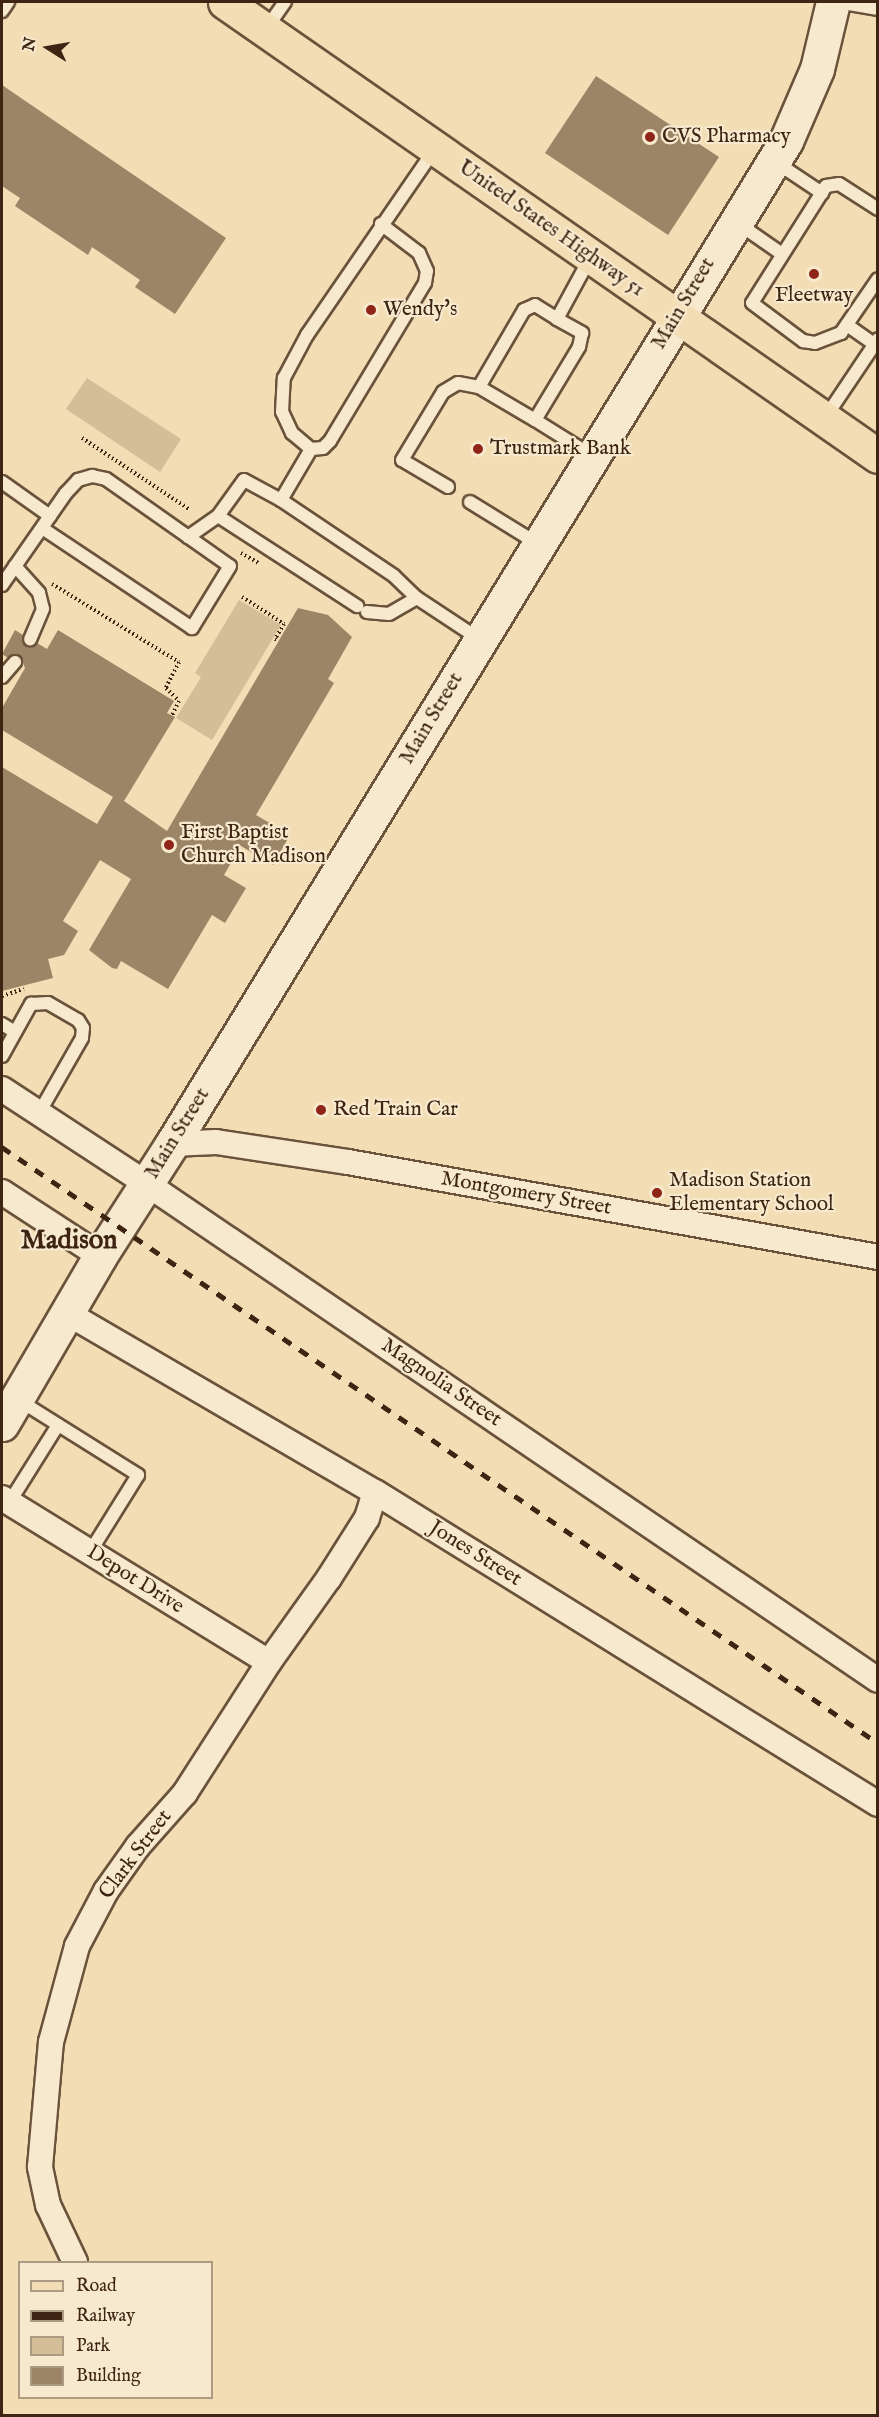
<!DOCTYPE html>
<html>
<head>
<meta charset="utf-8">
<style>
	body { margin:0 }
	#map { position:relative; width:879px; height:2417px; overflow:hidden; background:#f3ddb4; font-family:"IM FELL English",serif }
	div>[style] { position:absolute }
	.green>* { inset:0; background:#d4be99 }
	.building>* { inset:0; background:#9c8467 }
	.path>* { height:4px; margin-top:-2px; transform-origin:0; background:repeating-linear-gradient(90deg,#3d2413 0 1.5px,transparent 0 4.5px) }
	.roads { filter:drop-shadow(2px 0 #6a523b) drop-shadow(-2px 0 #6a523b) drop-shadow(0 2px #6a523b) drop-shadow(0 -2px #6a523b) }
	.lane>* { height:12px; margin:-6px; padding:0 6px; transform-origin:6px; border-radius:6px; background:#f7e9ce }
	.street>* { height:24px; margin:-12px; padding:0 12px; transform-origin:12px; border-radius:12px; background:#f7e9ce }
	.secondary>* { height:33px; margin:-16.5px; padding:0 16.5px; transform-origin:16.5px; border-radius:16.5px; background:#f7e9ce }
	.primary>* { height:33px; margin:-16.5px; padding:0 16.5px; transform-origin:16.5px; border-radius:16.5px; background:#f3ddb4 }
	.rail>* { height:4.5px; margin-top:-2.25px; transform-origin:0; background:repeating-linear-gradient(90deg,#3d2413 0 10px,transparent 0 20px) }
	.dots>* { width:16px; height:16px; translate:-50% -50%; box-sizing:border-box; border:3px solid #f7e9ce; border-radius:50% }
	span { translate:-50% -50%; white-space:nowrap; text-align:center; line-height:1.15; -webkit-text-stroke:4.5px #f7e9ce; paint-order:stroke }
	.poi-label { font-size:21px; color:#3d2413 }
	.left { translate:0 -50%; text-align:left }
	.street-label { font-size:21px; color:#3d2413 }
	.district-label { font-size:27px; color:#3d2413; font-weight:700 }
	.frame { position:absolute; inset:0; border:3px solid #3d2413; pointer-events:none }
	.legend { position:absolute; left:18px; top:2261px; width:195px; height:138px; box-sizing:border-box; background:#f7e9ce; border:2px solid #ad9a83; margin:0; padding:8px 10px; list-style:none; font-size:18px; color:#3d2413 }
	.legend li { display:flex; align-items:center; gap:12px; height:30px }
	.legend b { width:30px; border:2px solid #ad9a83 }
	.north { position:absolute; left:18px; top:18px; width:60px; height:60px; -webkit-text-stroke:4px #f7e9ce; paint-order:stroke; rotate:281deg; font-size:16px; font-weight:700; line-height:24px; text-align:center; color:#3d2413 }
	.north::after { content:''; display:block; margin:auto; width:21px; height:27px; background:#3d2413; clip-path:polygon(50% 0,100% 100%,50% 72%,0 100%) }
</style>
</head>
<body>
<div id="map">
	<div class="green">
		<div style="clip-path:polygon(87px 378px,181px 439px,160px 472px,66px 409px)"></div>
		<div style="clip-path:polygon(239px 600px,281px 625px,212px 740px,176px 718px,201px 677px,195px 673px)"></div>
	</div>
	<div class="building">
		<div style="clip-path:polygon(596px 76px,719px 157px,668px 235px,545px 153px)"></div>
		<div style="clip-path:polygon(2px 85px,226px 238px,175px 314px,135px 287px,140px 280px,92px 247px,88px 255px,15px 206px,20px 198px,2px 186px)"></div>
		<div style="clip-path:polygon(298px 608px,328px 615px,352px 637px,328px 679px,334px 683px,256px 815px,290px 835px,273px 865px,241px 846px,224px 875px,246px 888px,225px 923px,212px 915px,168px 989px,121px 961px,117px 969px,112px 968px,89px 950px,131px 879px,100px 860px,63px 921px,78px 931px,64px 955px,48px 959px,53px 978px,2px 991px,2px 767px,97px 824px,113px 797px,2px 730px,2px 708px,25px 668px,20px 655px,8px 658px,2px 654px,15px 630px,23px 635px,26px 646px,37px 643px,47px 649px,58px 630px,174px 701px,167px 713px,175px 717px,124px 801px,167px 831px)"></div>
	</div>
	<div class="path">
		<div style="left:82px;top:438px;width:128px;rotate:33.6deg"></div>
		<div style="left:241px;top:553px;width:20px;rotate:30deg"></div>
		<div style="left:52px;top:584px;width:149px;rotate:31.6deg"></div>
		<div style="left:179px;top:662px;width:29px;rotate:117deg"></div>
		<div style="left:166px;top:688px;width:18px;rotate:45deg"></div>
		<div style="left:179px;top:701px;width:17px;rotate:115deg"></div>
		<div style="left:242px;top:597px;width:50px;rotate:32.7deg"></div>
		<div style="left:284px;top:624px;width:17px;rotate:121deg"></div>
		<div style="left:275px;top:639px;width:4px;rotate:27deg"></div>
		<div style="left:2px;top:996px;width:23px;rotate:-18deg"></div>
	</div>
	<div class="roads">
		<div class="lane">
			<div style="left:837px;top:2px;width:42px;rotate:9.7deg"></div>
			<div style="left:2px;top:11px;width:11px;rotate:-56deg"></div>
			<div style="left:266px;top:29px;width:33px;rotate:-55deg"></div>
			<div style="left:774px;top:161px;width:58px;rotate:33.7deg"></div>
			<div style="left:878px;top:209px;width:46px;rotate:-147.3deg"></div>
			<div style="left:839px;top:184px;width:13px;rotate:171deg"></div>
			<div style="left:826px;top:186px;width:138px;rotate:122.3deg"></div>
			<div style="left:752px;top:303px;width:64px;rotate:36.7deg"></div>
			<div style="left:803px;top:341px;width:12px;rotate:9deg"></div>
			<div style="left:815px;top:343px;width:28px;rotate:-21deg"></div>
			<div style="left:841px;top:333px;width:65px;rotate:-55.6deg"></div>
			<div style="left:736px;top:222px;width:56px;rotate:34.8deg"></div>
			<div style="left:557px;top:319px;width:29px;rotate:29deg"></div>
			<div style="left:582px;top:333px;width:14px;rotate:102deg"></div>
			<div style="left:579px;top:347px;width:85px;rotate:121.1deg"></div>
			<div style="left:535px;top:420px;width:65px;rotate:-149.5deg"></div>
			<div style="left:479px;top:387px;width:89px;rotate:-59.7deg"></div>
			<div style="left:524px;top:310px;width:12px;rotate:-24deg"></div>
			<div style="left:535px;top:305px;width:26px;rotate:32deg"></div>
			<div style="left:557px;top:319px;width:69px;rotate:-61.6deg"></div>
			<div style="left:847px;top:325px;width:38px;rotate:35deg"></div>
			<div style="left:825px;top:418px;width:95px;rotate:-56.1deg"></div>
			<div style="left:535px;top:420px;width:66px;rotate:32deg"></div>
			<div style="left:311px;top:449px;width:12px;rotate:-5deg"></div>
			<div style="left:323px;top:448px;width:10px;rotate:-45deg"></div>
			<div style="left:330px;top:441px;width:184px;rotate:-59deg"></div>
			<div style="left:425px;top:283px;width:12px;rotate:-81deg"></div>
			<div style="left:427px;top:271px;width:20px;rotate:-114deg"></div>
			<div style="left:419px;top:253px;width:48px;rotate:-142.7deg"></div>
			<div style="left:2px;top:482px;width:59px;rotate:35.3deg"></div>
			<div style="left:448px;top:487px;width:53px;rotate:-149.6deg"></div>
			<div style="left:402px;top:460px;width:79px;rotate:-58.9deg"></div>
			<div style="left:443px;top:392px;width:17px;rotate:-31deg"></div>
			<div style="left:458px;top:383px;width:21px;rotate:11deg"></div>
			<div style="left:281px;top:500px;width:59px;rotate:-59.5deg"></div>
			<div style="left:311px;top:449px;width:25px;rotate:-140deg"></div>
			<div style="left:292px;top:433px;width:23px;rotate:-115deg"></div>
			<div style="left:282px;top:412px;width:34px;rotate:-87deg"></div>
			<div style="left:284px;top:378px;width:49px;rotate:-61.9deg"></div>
			<div style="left:307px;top:335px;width:224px;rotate:-55.5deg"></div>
			<div style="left:470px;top:502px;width:80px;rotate:31.7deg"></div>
			<div style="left:218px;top:516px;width:166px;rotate:32.9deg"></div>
			<div style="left:188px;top:537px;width:37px;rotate:-35deg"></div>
			<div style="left:218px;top:516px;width:44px;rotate:-54.2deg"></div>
			<div style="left:244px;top:480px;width:42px;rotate:28.4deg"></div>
			<div style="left:281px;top:500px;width:136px;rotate:33.9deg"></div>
			<div style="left:394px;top:576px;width:32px;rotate:44deg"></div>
			<div style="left:417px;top:598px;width:74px;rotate:33.5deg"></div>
			<div style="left:15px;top:566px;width:36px;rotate:48deg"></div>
			<div style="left:39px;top:593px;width:16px;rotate:76deg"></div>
			<div style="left:43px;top:609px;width:33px;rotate:113deg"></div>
			<div style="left:2px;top:585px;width:112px;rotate:-55.2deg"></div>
			<div style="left:66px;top:493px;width:18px;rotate:-47deg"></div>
			<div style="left:78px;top:480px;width:15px;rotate:-16deg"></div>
			<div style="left:92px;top:476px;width:14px;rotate:12deg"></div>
			<div style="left:106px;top:479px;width:151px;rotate:35.1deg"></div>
			<div style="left:230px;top:566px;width:73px;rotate:121.5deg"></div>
			<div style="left:192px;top:628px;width:180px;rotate:-146.3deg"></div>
			<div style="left:367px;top:612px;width:22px;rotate:5deg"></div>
			<div style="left:389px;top:614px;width:32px;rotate:-30deg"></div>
			<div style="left:2px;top:677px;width:20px;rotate:-49deg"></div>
			<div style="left:2px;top:1024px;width:15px;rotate:32deg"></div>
			<div style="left:2px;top:1056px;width:60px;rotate:-60.9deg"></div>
			<div style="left:31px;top:1004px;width:17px;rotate:-3deg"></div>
			<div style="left:48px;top:1003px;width:34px;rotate:30deg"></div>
			<div style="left:78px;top:1020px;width:9px;rotate:58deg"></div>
			<div style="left:83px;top:1028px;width:10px;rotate:96deg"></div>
			<div style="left:82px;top:1038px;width:86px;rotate:119.8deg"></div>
			<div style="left:17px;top:1399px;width:143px;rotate:32.1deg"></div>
			<div style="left:138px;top:1475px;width:91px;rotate:121.9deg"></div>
			<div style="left:9px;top:1503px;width:92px;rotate:-57.9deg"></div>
		</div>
		<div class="street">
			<div style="left:2px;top:1089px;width:173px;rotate:33.2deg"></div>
			<div style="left:147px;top:1184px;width:883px;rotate:34.16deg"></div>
			<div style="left:172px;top:1144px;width:44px;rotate:-2.6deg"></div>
			<div style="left:216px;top:1142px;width:134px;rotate:8.6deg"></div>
			<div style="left:348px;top:1162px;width:538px;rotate:10.16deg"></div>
			<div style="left:2px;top:1192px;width:117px;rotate:33.1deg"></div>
			<div style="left:67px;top:1313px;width:356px;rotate:30.2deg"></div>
			<div style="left:375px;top:1492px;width:592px;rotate:31.81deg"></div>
			<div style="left:2px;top:1498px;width:313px;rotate:31.6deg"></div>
			<div style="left:75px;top:2262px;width:63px;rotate:-115.3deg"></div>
			<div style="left:48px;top:2205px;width:39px;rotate:-102deg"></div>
			<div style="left:40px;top:2167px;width:125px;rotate:-85deg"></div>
			<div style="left:51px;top:2042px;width:99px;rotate:-74.8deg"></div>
			<div style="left:77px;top:1946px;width:62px;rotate:-62.2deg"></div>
			<div style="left:106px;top:1891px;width:55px;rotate:-54.6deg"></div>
			<div style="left:138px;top:1846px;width:71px;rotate:-48.4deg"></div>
			<div style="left:185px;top:1793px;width:156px;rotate:-57.3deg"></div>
			<div style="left:269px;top:1662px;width:103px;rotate:-54.5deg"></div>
			<div style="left:329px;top:1578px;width:71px;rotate:-57.7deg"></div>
			<div style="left:367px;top:1518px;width:27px;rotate:-73deg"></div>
		</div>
		<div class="secondary">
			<div style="left:2px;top:1424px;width:194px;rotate:-59.7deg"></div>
			<div style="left:100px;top:1256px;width:133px;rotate:-57.3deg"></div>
			<div style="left:172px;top:1144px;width:1176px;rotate:-58.53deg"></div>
			<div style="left:786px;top:141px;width:78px;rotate:-66.7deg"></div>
			<div style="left:817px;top:69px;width:69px;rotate:-76.6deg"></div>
		</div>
		<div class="primary">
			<div style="left:225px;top:2px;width:795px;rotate:34.81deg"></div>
		</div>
	</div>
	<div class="rail">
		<div style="left:2px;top:1147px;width:1060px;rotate:34.23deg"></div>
	</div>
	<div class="dots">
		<div style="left:650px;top:137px;background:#8f2418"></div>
		<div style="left:814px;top:274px;background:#8f2418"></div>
		<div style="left:371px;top:310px;background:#8f2418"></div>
		<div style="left:478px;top:449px;background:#8f2418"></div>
		<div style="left:169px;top:845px;background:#8f2418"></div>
		<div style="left:321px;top:1110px;background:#8f2418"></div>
		<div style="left:657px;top:1193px;background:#8f2418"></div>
	</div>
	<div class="poi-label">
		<span class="left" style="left:662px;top:137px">CVS Pharmacy</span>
		<span style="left:814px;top:296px">Fleetway</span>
		<span class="left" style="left:383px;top:310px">Wendy's</span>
		<span class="left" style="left:490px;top:449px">Trustmark Bank</span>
		<span class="left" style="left:181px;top:845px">First Baptist<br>Church Madison</span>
		<span class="left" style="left:333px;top:1110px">Red Train Car</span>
		<span class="left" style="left:669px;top:1193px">Madison Station<br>Elementary School</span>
	</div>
	<div class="street-label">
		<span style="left:551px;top:229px;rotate:35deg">United States Highway 51</span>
		<span style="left:684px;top:304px;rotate:-59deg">Main Street</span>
		<span style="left:432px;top:719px;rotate:-59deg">Main Street</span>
		<span style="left:178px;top:1134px;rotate:-58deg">Main Street</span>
		<span style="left:526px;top:1194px;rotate:10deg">Montgomery Street</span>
		<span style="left:441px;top:1383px;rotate:34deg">Magnolia Street</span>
		<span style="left:475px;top:1554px;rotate:32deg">Jones Street</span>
		<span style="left:135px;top:1580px;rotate:32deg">Depot Drive</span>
		<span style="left:136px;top:1855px;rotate:-53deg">Clark Street</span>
	</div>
	<div class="district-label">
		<span style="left:69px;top:1242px">Madison</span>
	</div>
	<div class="frame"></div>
	<ul class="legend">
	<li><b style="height:8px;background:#f3ddb4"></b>Road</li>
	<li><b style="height:8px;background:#3d2413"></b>Railway</li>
	<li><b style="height:16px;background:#d4be99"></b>Park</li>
	<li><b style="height:16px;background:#9c8467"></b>Building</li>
	</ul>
	<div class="north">N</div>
</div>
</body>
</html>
